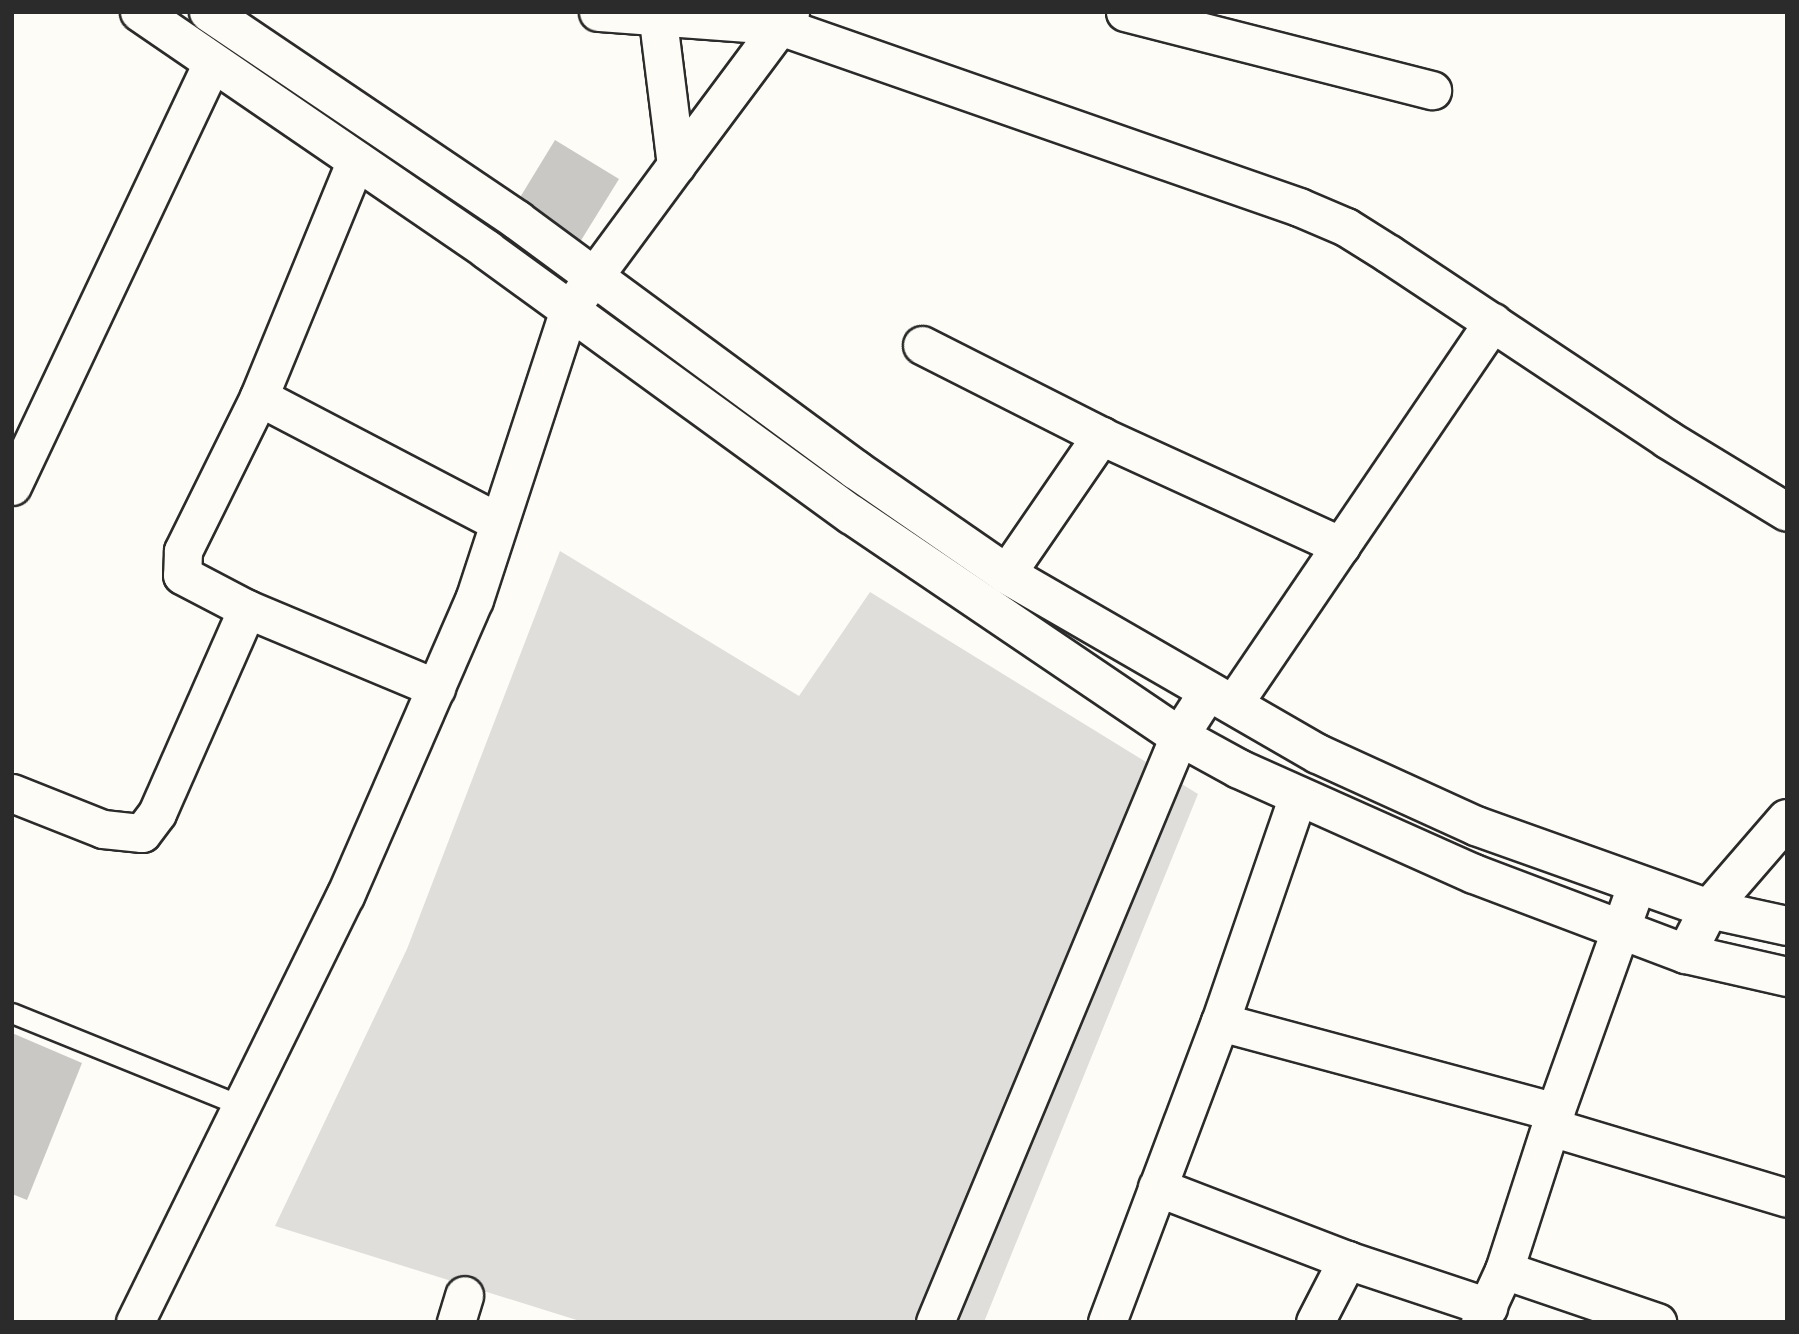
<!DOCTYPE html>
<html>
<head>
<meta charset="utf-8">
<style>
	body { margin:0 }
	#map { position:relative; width:1799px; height:1334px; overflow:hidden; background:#fdfcf7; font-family:Kalam,sans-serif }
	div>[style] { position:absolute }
	.green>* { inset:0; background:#dfdeda }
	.building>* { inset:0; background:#c9c8c4 }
	.roads { filter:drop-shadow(2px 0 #2b2b2b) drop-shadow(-2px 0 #2b2b2b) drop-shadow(0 2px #2b2b2b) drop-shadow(0 -2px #2b2b2b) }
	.service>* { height:19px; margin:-9.5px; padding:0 9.5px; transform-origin:9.5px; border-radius:9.5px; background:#fdfcf7 }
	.minor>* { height:37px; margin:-18.5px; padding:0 18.5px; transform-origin:18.5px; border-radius:18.5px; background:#fdfcf7 }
	.tertiary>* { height:38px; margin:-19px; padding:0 19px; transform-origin:19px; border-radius:19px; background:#fdfcf7 }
	.primary>* { height:38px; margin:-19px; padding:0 19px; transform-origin:19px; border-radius:19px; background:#fdfcf7 }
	span { translate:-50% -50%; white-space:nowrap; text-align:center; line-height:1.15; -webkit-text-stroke:6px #fdfcf7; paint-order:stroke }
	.frame { position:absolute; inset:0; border:14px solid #2b2b2b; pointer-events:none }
</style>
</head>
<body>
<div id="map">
	<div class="green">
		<div style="clip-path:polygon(560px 551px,799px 696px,870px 592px,1198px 794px,984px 1322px,583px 1322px,275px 1226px,407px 949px)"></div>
	</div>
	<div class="building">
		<div style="clip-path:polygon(555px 140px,619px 179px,580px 242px,516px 204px)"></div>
		<div style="clip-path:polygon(12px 1033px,82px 1063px,27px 1200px,12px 1194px)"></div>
	</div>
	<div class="roads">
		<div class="service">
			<div style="left:12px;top:1013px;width:248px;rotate:22deg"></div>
		</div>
		<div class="minor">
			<div style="left:598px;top:12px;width:179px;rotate:4.2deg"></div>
			<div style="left:777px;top:25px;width:553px;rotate:19.22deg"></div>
			<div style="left:1299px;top:207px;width:51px;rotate:23.1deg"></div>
			<div style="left:1346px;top:227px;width:51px;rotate:32.1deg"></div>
			<div style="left:1389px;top:254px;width:334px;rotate:33.6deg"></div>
			<div style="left:1667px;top:439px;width:140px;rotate:31.3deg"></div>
			<div style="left:1125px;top:12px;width:317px;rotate:14.3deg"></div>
			<div style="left:356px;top:160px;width:256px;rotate:112.3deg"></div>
			<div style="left:259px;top:397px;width:172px;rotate:116.3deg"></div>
			<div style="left:183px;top:551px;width:24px;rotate:92deg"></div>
			<div style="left:182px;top:575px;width:73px;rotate:27.6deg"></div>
			<div style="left:247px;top:609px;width:205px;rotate:22.7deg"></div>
			<div style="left:676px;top:165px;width:191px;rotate:-53.3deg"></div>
			<div style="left:922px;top:345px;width:201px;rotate:26.9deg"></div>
			<div style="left:1101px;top:436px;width:264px;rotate:24.6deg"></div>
			<div style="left:259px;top:397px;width:270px;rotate:27.6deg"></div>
			<div style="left:12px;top:486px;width:468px;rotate:-64.7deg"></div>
			<div style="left:1006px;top:574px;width:168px;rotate:-55.5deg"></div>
			<div style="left:1233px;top:704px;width:462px;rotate:-55.8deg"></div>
			<div style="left:12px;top:793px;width:98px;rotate:21.6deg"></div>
			<div style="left:103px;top:829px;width:39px;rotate:6deg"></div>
			<div style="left:142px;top:833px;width:25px;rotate:-53deg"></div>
			<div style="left:157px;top:813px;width:223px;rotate:-66.2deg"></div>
			<div style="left:1220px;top:1022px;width:347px;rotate:15deg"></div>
			<div style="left:1551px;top:1127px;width:246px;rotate:16.7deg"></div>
			<div style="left:1157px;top:1187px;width:204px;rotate:21deg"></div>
			<div style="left:1347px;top:1260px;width:149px;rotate:18.4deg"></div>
			<div style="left:1504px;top:1270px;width:162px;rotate:18.8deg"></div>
			<div style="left:135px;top:1322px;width:475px;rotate:-63.8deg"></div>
			<div style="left:345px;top:896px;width:323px;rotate:-66.5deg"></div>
			<div style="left:474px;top:600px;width:305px;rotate:-71.9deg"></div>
			<div style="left:569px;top:310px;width:180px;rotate:-53.6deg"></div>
			<div style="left:676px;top:165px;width:154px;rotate:-97.1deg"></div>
			<div style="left:456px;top:1322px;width:28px;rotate:-73deg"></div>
			<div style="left:935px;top:1322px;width:635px;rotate:-67.39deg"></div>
			<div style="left:1179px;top:736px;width:54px;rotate:-57.2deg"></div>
			<div style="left:1107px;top:1322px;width:321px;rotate:-69.4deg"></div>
			<div style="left:1220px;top:1022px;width:239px;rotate:-71deg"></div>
			<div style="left:1315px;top:1322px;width:70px;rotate:-62.7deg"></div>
			<div style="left:1480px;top:1322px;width:57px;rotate:-65.2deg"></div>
			<div style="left:1504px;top:1270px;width:166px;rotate:-72.1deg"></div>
			<div style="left:1555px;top:1112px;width:240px;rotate:-70.3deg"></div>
		</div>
		<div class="tertiary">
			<div style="left:1686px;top:954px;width:51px;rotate:-62.9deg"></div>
			<div style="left:1709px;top:909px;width:119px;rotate:-49.1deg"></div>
		</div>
		<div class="primary">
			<div style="left:140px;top:12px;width:421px;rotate:34.4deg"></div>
			<div style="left:487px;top:250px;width:451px;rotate:36deg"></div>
			<div style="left:852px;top:515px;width:395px;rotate:34.1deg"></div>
			<div style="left:1179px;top:736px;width:68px;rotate:28.8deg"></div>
			<div style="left:1239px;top:769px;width:257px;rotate:24.1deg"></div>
			<div style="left:1474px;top:874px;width:227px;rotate:20.7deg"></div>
			<div style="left:1686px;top:954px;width:104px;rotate:12.8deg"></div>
			<div style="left:209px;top:12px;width:372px;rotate:34deg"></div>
			<div style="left:517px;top:220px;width:421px;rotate:36.4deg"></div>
			<div style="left:856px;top:470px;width:183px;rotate:34.7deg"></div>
			<div style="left:1006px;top:574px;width:360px;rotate:30deg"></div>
			<div style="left:1318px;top:754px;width:174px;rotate:24.5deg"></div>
			<div style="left:1476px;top:826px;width:247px;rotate:19.6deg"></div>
			<div style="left:1709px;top:909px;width:80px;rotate:12.3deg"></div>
		</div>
	</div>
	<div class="frame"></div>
</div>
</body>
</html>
